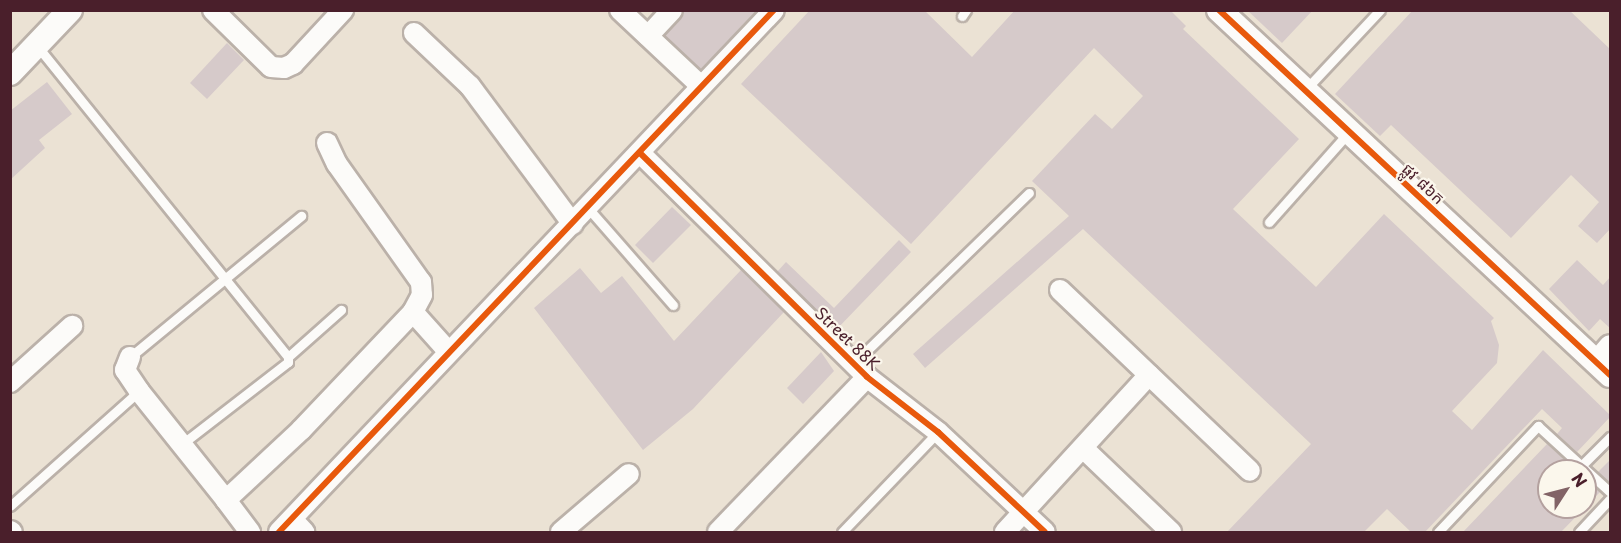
<!DOCTYPE html>
<html>
<head>
<meta charset="utf-8">
<style>
	body { margin:0 }
	#map { position:relative; width:1621px; height:543px; overflow:hidden; background:#ebe2d4; font-family:"Playpen Sans","Noto Sans Khmer",sans-serif }
	div>[style] { position:absolute }
	.building>* { inset:0; background:#d6caca }
	.roads { filter:drop-shadow(2px 0 #bbb1a9) drop-shadow(-2px 0 #bbb1a9) drop-shadow(0 2px #bbb1a9) drop-shadow(0 -2px #bbb1a9) }
	.service>* { height:9px; margin:-4.5px; padding:0 4.5px; transform-origin:4.5px; border-radius:4.5px; background:#fcfbf9 }
	.minor>* { height:20px; margin:-10px; padding:0 10px; transform-origin:10px; border-radius:10px; background:#fcfbf9 }
	.tertiary>* { height:24px; margin:-12px; padding:0 12px; transform-origin:12px; border-radius:12px; background:#fcfbf9 }
	.cycleway>* { height:6px; margin:-3px; padding:0 3px; transform-origin:3px; border-radius:3px; background:#e8590c }
	span { translate:-50% -50%; white-space:nowrap; text-align:center; line-height:1.15; -webkit-text-stroke:4.5px #fbf7ec; paint-order:stroke }
	.street-label { font-size:16px; color:#4a1f2b }
	.frame { position:absolute; inset:0; border:12px solid #4a1f2b; pointer-events:none }
	.north { position:absolute; left:1537px; top:459px; width:60px; height:60px; box-sizing:border-box; background:#fbf7ec; border:2px solid #b4a19f; border-radius:50%; rotate:54deg; font-size:16px; font-weight:700; line-height:24px; text-align:center; color:#4a1f2b }
	.north::after { content:''; display:block; margin:auto; width:21px; height:27px; background:#826366; clip-path:polygon(50% 0,100% 100%,50% 72%,0 100%) }
</style>
</head>
<body>
<div id="map">
	<div class="building">
		<div style="clip-path:polygon(684px 10px,757px 10px,701px 70px,665px 36px)"></div>
		<div style="clip-path:polygon(810px 10px,924px 10px,972px 57px,1015px 10px,1170px 10px,1186px 26px,1183px 29px,1299px 139px,1233px 209px,1316px 287px,1384px 214px,1494px 318px,1491px 321px,1499px 345px,1497px 363px,1452px 411px,1472px 430px,1543px 350px,1611px 416px,1577px 452px,1557px 434px,1562px 428px,1542px 409px,1425px 532px,1411px 532px,1387px 509px,1364px 532px,1227px 532px,1311px 444px,1083px 229px,925px 368px,913px 354px,1069px 216px,1032px 181px,1095px 114px,1112px 129px,1143px 96px,1094px 48px,911px 244px,741px 84px)"></div>
		<div style="clip-path:polygon(1247px 10px,1313px 10px,1282px 43px)"></div>
		<div style="clip-path:polygon(1413px 10px,1569px 10px,1611px 50px,1611px 228px,1597px 243px,1578px 226px,1599px 202px,1571px 175px,1511px 238px,1391px 125px,1380px 136px,1335px 94px)"></div>
		<div style="clip-path:polygon(227px 43px,244px 60px,207px 99px,190px 83px)"></div>
		<div style="clip-path:polygon(47px 82px,72px 114px,39px 140px,45px 148px,10px 180px,10px 111px)"></div>
		<div style="clip-path:polygon(672px 207px,691px 225px,653px 263px,635px 245px)"></div>
		<div style="clip-path:polygon(899px 240px,911px 252px,836px 330px,777px 272px,786px 262px,834px 308px)"></div>
		<div style="clip-path:polygon(1577px 260px,1603px 285px,1611px 276px,1611px 329px,1600px 319px,1589px 331px,1549px 289px)"></div>
		<div style="clip-path:polygon(580px 268px,601px 293px,622px 276px,674px 341px,741px 270px,784px 312px,693px 409px,643px 450px,534px 308px)"></div>
		<div style="clip-path:polygon(821px 352px,834px 371px,803px 404px,787px 388px)"></div>
		<div style="clip-path:polygon(1547px 444px,1577px 471px,1549px 471px,1549px 507px,1585px 507px,1585px 486px,1589px 482px,1600px 492px,1561px 532px,1463px 532px)"></div>
		<div style="clip-path:polygon(1611px 459px,1611px 480px,1609px 482px,1598px 472px)"></div>
	</div>
	<div class="roads">
		<div class="service">
			<div style="left:962px;top:16px;width:7px;rotate:-56deg"></div>
			<div style="left:38px;top:47px;width:398px;rotate:51.1deg"></div>
			<div style="left:288px;top:357px;width:5px;rotate:90deg"></div>
			<div style="left:288px;top:362px;width:134px;rotate:142.3deg"></div>
			<div style="left:1306px;top:89px;width:108px;rotate:-46.9deg"></div>
			<div style="left:588px;top:208px;width:129px;rotate:48.8deg"></div>
			<div style="left:1269px;top:222px;width:120px;rotate:-48.4deg"></div>
			<div style="left:130px;top:357px;width:222px;rotate:-39.5deg"></div>
			<div style="left:288px;top:357px;width:71px;rotate:-41.6deg"></div>
			<div style="left:854px;top:363px;width:244px;rotate:-44.2deg"></div>
			<div style="left:1582px;top:465px;width:40px;rotate:-45deg"></div>
			<div style="left:10px;top:506px;width:173px;rotate:-41.7deg"></div>
			<div style="left:842px;top:532px;width:139px;rotate:-46.2deg"></div>
			<div style="left:1438px;top:532px;width:146px;rotate:-46.7deg"></div>
			<div style="left:1538px;top:426px;width:98px;rotate:42.5deg"></div>
			<div style="left:1579px;top:532px;width:45px;rotate:-46.8deg"></div>
		</div>
		<div class="minor">
			<div style="left:213px;top:10px;width:81px;rotate:44.5deg"></div>
			<div style="left:271px;top:67px;width:13px;rotate:4deg"></div>
			<div style="left:284px;top:68px;width:10px;rotate:-24deg"></div>
			<div style="left:293px;top:64px;width:74px;rotate:-47.2deg"></div>
			<div style="left:620px;top:10px;width:111px;rotate:43.2deg"></div>
			<div style="left:414px;top:33px;width:77px;rotate:43.4deg"></div>
			<div style="left:470px;top:86px;width:172px;rotate:53.3deg"></div>
			<div style="left:648px;top:36px;width:35px;rotate:-47deg"></div>
			<div style="left:327px;top:143px;width:23px;rotate:65deg"></div>
			<div style="left:337px;top:164px;width:145px;rotate:54.6deg"></div>
			<div style="left:421px;top:282px;width:13px;rotate:86deg"></div>
			<div style="left:422px;top:295px;width:19px;rotate:118deg"></div>
			<div style="left:413px;top:312px;width:52px;rotate:48.1deg"></div>
			<div style="left:640px;top:153px;width:319px;rotate:44.6deg"></div>
			<div style="left:867px;top:377px;width:90px;rotate:37.8deg"></div>
			<div style="left:938px;top:432px;width:146px;rotate:43.1deg"></div>
			<div style="left:1060px;top:290px;width:262px;rotate:43.6deg"></div>
			<div style="left:130px;top:357px;width:14px;rotate:111deg"></div>
			<div style="left:125px;top:370px;width:25px;rotate:56deg"></div>
			<div style="left:139px;top:391px;width:139px;rotate:51.4deg"></div>
			<div style="left:1596px;top:361px;width:21px;rotate:-49deg"></div>
			<div style="left:10px;top:382px;width:84px;rotate:-42.1deg"></div>
			<div style="left:1083px;top:448px;width:122px;rotate:43.7deg"></div>
			<div style="left:292px;top:519px;width:18px;rotate:47deg"></div>
			<div style="left:10px;top:531px;width:2px;rotate:27deg"></div>
			<div style="left:250px;top:532px;width:40px;rotate:-127deg"></div>
			<div style="left:226px;top:500px;width:103px;rotate:-43deg"></div>
			<div style="left:301px;top:430px;width:163px;rotate:-46.5deg"></div>
			<div style="left:279px;top:532px;width:719px;rotate:-46.52deg"></div>
			<div style="left:561px;top:532px;width:89px;rotate:-40.5deg"></div>
			<div style="left:718px;top:532px;width:215px;rotate:-46.1deg"></div>
			<div style="left:1005px;top:532px;width:213px;rotate:-47.5deg"></div>
		</div>
		<div class="tertiary">
			<div style="left:1219px;top:10px;width:535px;rotate:43.03deg"></div>
			<div style="left:10px;top:73px;width:87px;rotate:-46.4deg"></div>
		</div>
	</div>
	<div class="cycleway">
		<div style="left:1219px;top:10px;width:535px;rotate:43.03deg"></div>
		<div style="left:640px;top:153px;width:319px;rotate:44.6deg"></div>
		<div style="left:867px;top:377px;width:90px;rotate:37.8deg"></div>
		<div style="left:938px;top:432px;width:146px;rotate:43.1deg"></div>
		<div style="left:279px;top:532px;width:719px;rotate:-46.52deg"></div>
	</div>
	<div class="street-label">
		<span style="left:1424px;top:183px;rotate:43deg">ផ្លូវ ៨៦ក</span>
		<span style="left:848px;top:338px;rotate:44deg">Street 88K</span>
	</div>
	<div class="frame"></div>
	<div class="north">N</div>
</div>
</body>
</html>
